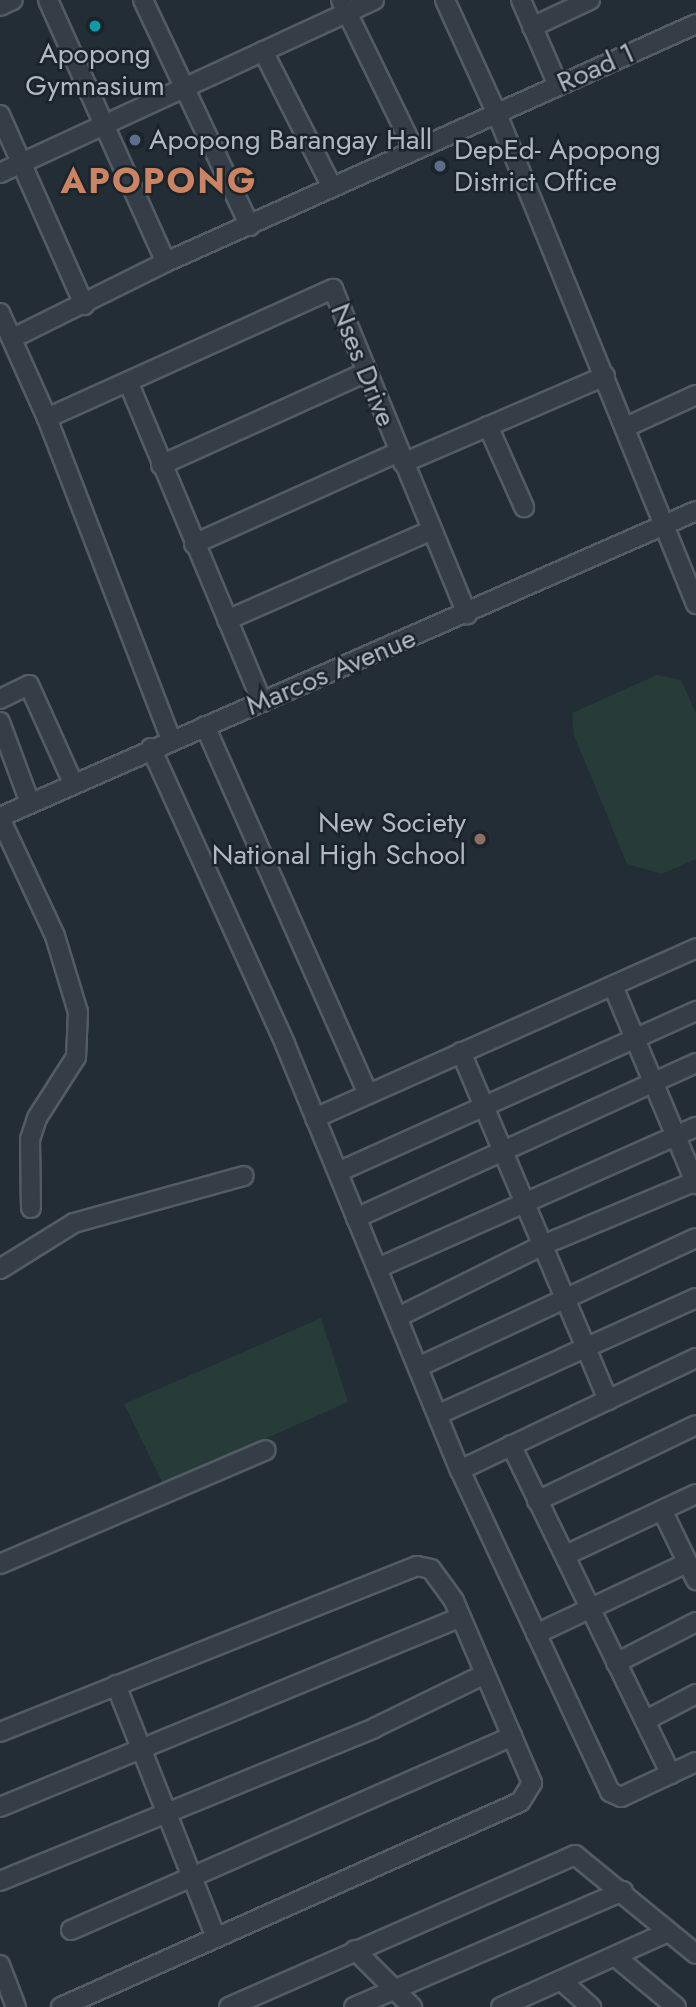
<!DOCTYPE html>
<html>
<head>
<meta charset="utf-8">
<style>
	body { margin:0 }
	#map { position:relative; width:696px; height:2007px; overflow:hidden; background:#222d36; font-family:Jost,sans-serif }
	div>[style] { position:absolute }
	.green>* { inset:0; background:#273b39 }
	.roads { filter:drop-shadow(2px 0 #535c64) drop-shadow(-2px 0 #535c64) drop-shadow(0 2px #535c64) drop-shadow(0 -2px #535c64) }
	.minor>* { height:18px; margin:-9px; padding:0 9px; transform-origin:9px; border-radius:9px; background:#353e47 }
	.dots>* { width:19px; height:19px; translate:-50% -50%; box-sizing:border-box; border:4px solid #1b232b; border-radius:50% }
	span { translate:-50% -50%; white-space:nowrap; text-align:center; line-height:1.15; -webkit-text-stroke:5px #1b232b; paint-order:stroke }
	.poi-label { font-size:28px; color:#b0b9c3 }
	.left { translate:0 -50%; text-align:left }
	.right { translate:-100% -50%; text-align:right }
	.street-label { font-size:28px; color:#b0b9c3 }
	.district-label { font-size:35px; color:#cb8463; font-weight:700; letter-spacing:2px }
</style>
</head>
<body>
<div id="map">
	<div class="green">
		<div style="clip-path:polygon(657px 675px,681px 680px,696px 713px,696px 859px,662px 874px,627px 864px,574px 735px,572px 713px)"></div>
		<div style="clip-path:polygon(321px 1318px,348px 1402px,163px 1484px,124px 1404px)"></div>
	</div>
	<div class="roads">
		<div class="minor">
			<div style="left:48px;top:0;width:287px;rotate:65.8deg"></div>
			<div style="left:143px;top:0;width:250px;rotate:64.7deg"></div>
			<div style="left:341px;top:0;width:167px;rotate:64deg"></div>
			<div style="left:445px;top:0;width:125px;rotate:65.5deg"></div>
			<div style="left:497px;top:114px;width:529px;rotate:67.9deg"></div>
			<div style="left:521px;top:0;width:93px;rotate:66.5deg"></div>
			<div style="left:0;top:6px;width:14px;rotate:-25deg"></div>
			<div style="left:532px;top:27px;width:64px;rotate:-25deg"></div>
			<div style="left:263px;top:51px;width:153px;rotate:63.1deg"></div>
			<div style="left:0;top:115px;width:208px;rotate:66.1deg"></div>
			<div style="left:0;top:173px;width:412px;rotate:-24.8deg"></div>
			<div style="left:0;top:313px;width:115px;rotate:65.9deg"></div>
			<div style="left:47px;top:418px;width:344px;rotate:68.9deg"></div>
			<div style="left:13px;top:338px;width:171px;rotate:-26.4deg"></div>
			<div style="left:166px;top:262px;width:581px;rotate:-24.18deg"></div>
			<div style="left:129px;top:384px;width:345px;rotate:67.3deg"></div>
			<div style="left:47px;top:418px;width:314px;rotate:-24.3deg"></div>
			<div style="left:333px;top:289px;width:352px;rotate:67.6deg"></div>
			<div style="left:488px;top:426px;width:89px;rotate:66deg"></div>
			<div style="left:626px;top:427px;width:77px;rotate:-24.6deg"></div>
			<div style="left:403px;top:463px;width:220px;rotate:-23.3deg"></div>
			<div style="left:161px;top:465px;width:224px;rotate:-24.3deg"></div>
			<div style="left:194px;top:544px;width:225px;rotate:-24.2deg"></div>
			<div style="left:227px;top:620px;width:224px;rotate:-23.7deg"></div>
			<div style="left:0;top:699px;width:32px;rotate:-26deg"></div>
			<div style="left:29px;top:685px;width:107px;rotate:65.8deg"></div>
			<div style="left:0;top:722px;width:86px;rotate:69.7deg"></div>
			<div style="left:205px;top:726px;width:402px;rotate:66.1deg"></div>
			<div style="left:151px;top:748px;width:325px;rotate:65.6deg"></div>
			<div style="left:285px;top:1044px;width:461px;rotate:67.7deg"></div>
			<div style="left:460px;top:1470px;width:355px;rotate:65deg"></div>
			<div style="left:610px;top:1792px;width:12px;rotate:24deg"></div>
			<div style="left:621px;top:1797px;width:83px;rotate:-25deg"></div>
			<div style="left:0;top:817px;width:760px;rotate:-23.73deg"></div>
			<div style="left:0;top:818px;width:130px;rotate:65deg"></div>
			<div style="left:55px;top:936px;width:79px;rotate:73.2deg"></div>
			<div style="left:78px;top:1012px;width:45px;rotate:92.5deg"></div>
			<div style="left:76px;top:1057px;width:72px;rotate:122.6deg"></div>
			<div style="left:37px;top:1118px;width:22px;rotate:108deg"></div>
			<div style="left:30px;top:1139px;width:69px;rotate:89.2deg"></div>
			<div style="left:613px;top:986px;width:215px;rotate:67.3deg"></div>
			<div style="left:461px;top:1052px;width:378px;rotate:67.1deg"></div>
			<div style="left:315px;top:1118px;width:417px;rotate:-24deg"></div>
			<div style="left:338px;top:1172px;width:393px;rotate:-24.2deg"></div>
			<div style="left:356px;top:1218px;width:374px;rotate:-24.5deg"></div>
			<div style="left:380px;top:1267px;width:346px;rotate:-23.9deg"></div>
			<div style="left:0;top:1269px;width:87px;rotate:-31.9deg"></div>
			<div style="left:74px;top:1223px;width:176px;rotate:-15.5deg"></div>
			<div style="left:400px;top:1316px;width:160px;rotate:-26.4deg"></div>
			<div style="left:543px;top:1245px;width:166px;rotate:-22.7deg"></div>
			<div style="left:418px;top:1367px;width:306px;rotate:-24.9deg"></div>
			<div style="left:439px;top:1414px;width:282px;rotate:-24.3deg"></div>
			<div style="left:511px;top:1445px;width:366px;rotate:64.1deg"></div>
			<div style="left:460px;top:1470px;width:261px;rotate:-25.4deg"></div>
			<div style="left:537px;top:1501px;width:176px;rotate:-25.5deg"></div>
			<div style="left:662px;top:1510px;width:78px;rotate:64.1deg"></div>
			<div style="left:566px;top:1555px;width:144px;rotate:-25.1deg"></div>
			<div style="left:0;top:1564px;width:289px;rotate:-23.2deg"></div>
			<div style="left:536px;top:1634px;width:167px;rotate:-25.2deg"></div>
			<div style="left:616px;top:1663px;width:90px;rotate:-27.1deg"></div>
			<div style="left:116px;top:1685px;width:269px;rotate:68.4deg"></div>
			<div style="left:646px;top:1720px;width:56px;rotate:-27.5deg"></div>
			<div style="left:0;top:1732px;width:449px;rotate:-21.7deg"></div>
			<div style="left:417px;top:1566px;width:14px;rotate:12deg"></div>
			<div style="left:431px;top:1569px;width:39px;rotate:54deg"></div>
			<div style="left:454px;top:1601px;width:198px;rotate:66.8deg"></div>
			<div style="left:532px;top:1783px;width:22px;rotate:122deg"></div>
			<div style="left:520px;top:1802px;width:503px;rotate:155.93deg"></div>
			<div style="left:0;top:1807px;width:495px;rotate:-22.4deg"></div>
			<div style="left:0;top:1881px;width:404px;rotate:-22.2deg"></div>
			<div style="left:374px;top:1728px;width:121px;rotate:-25.9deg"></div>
			<div style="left:71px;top:1930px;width:482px;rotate:-23.7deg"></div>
			<div style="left:355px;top:1950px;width:81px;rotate:45deg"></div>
			<div style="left:616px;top:1957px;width:78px;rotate:39.8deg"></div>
			<div style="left:0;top:1965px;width:45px;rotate:69.1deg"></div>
			<div style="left:563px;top:1982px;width:38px;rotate:42deg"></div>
			<div style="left:229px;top:2007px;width:378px;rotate:-23.7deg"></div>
			<div style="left:575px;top:1855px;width:156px;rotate:39.3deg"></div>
			<div style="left:354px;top:2007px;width:293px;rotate:-23.3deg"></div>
			<div style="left:501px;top:2007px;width:183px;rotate:-24.2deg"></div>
		</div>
	</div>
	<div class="dots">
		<div style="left:95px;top:26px;background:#0f9aa8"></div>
		<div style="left:135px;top:140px;background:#5c6f8a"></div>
		<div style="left:440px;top:166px;background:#5c6f8a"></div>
		<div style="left:480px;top:839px;background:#8d6e63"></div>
	</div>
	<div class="poi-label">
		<span style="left:95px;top:70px">Apopong<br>Gymnasium</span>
		<span class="left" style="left:149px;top:140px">Apopong Barangay Hall</span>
		<span class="left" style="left:454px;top:166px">DepEd- Apopong<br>District Office</span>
		<span class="right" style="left:466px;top:839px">New Society<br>National High School</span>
	</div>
	<div class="street-label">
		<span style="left:596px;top:68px;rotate:-24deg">Road 1</span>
		<span style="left:363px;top:365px;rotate:68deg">Nses Drive</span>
		<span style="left:331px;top:672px;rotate:-23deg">Marcos Avenue</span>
	</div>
	<div class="district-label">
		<span style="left:159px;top:181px">APOPONG</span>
	</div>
</div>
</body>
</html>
